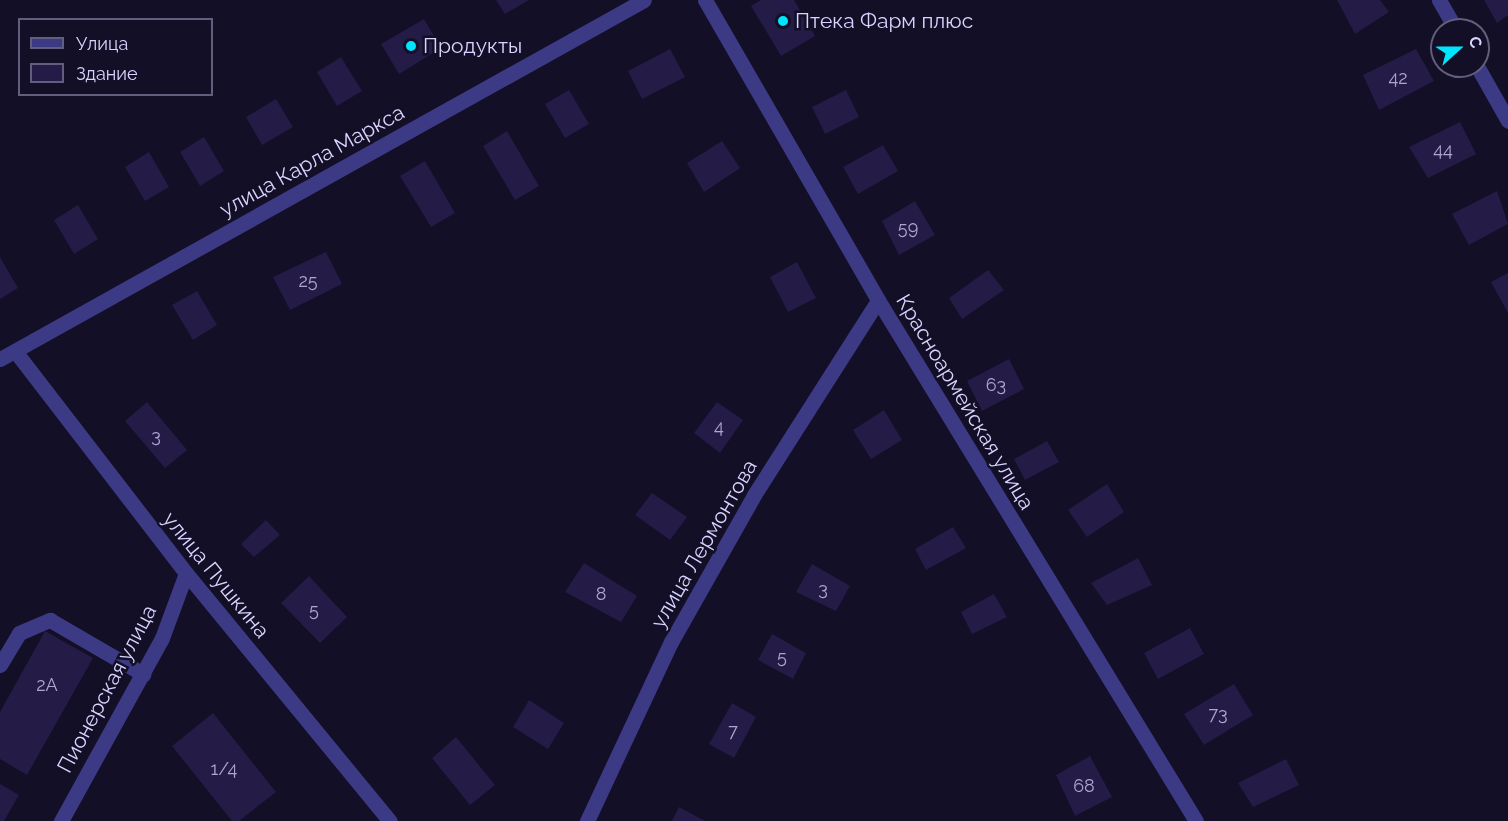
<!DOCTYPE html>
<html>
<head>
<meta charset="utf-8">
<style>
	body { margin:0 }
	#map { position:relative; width:1508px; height:821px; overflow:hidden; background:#130f26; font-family:Raleway,sans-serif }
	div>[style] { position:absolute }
	.building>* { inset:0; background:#241b47 }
	.lane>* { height:15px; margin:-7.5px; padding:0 7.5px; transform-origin:7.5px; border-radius:7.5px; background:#3d3a85 }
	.street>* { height:15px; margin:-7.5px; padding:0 7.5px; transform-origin:7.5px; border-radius:7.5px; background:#3d3a85 }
	.dots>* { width:16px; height:16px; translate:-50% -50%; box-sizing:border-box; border:3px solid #130f26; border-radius:50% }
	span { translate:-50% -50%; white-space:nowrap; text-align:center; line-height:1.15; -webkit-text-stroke:5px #130f26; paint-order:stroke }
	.number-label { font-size:18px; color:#aca6d1 }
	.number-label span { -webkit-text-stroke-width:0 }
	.poi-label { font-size:21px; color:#d9d4ff }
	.left { translate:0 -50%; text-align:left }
	.street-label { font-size:21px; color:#d9d4ff }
	.legend { position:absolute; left:18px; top:18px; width:195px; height:78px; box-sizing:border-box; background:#130f26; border:2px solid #625e7d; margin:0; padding:8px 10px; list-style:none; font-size:18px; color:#d9d4ff }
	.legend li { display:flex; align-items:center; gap:12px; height:30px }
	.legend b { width:30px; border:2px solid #625e7d }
	.north { position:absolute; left:1430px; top:18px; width:60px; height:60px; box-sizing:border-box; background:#130f26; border:2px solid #625e7d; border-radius:50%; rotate:69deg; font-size:16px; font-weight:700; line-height:24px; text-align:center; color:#d9d4ff }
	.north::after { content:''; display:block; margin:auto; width:21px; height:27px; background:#00e5ff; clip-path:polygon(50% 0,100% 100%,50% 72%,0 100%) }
</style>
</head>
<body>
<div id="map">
	<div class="building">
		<div style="clip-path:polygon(496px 0,529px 0,505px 14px)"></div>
		<div style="clip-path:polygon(761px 0,794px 0,815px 36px,781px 56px,751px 6px)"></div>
		<div style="clip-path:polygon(1337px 0,1380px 0,1389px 12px,1355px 34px)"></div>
		<div style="clip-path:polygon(1484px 0,1508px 0,1508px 15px,1497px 23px)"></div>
		<div style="clip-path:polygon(424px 19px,441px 48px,399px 74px,381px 44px)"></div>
		<div style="clip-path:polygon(670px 49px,685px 77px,642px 99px,628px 71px)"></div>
		<div style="clip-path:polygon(1416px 49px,1434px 81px,1379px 110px,1363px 75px)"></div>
		<div style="clip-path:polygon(341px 57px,362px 91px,337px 106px,317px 72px)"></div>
		<div style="clip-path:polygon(569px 90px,589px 124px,565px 138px,545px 104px)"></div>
		<div style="clip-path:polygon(846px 90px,859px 117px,825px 134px,812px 107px)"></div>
		<div style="clip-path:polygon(276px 99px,293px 127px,262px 145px,246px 117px)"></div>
		<div style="clip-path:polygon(1460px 122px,1476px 154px,1428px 178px,1409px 147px)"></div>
		<div style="clip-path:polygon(507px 131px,539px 186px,515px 200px,483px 146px)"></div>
		<div style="clip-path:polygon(204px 137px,224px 171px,200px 186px,180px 152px)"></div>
		<div style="clip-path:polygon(722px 141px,740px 168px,704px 192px,687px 163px)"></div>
		<div style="clip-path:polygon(883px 145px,898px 171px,858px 194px,843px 167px)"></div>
		<div style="clip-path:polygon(149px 152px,169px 187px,145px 201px,125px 167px)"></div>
		<div style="clip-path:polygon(425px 161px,455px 213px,431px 227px,400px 176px)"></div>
		<div style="clip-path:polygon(1497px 191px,1508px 224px,1469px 245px,1452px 214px)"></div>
		<div style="clip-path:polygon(915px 201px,935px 235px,899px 255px,882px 221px)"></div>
		<div style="clip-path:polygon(78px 205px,98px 239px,74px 254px,54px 220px)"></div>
		<div style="clip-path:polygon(326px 252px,342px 284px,290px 310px,273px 277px)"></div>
		<div style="clip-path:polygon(0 257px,18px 288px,0 299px)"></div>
		<div style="clip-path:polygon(797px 262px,816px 298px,788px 312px,770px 277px)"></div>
		<div style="clip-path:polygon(988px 270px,1004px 290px,962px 319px,949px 298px)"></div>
		<div style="clip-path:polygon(1508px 273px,1508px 313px,1491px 282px)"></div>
		<div style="clip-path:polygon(197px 291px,217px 325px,193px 340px,172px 305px)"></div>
		<div style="clip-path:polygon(1009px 359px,1024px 389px,982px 411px,967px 381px)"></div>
		<div style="clip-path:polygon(147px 402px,187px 450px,165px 468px,125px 421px)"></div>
		<div style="clip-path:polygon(717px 402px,743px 420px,720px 453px,694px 433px)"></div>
		<div style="clip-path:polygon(884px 410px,902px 440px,871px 459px,853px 430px)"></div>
		<div style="clip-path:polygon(1047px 441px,1059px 462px,1025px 480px,1014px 459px)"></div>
		<div style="clip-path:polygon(1107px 484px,1124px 512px,1087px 537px,1068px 510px)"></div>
		<div style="clip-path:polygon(652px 493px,687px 517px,670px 540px,635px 515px)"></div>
		<div style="clip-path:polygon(266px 520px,280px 535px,254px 557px,241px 544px)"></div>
		<div style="clip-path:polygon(953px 527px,966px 548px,926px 570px,915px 549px)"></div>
		<div style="clip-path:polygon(1138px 558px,1152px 585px,1107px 605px,1091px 583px)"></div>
		<div style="clip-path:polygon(584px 563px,637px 596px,621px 622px,565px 592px)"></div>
		<div style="clip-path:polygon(812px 564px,850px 586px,836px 611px,796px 592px)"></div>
		<div style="clip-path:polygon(309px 576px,347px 617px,320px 643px,281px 603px)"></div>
		<div style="clip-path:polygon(994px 594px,1007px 617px,972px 634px,961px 612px)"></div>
		<div style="clip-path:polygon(1190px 628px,1204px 654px,1158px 679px,1144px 653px)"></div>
		<div style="clip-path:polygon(45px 631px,93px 658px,27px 775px,0 759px,0 712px)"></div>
		<div style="clip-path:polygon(772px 634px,806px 653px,793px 679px,758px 660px)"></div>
		<div style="clip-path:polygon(1234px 684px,1253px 715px,1204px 745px,1184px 714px)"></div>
		<div style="clip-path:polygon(529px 700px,564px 723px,548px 749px,513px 727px)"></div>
		<div style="clip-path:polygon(732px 703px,756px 717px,734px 758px,709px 744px)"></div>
		<div style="clip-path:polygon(213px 713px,276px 792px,239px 821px,232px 821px,172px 746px)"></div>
		<div style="clip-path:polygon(456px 737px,495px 785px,470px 805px,432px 758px)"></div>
		<div style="clip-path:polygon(1090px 756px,1112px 797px,1075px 816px,1056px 775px)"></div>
		<div style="clip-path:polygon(1286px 759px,1299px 785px,1253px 807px,1238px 783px)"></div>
		<div style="clip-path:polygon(0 784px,19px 795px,4px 821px,0 821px)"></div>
		<div style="clip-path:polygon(679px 807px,705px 821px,672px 821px)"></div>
	</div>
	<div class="lane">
		<div style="left:0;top:665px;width:37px;rotate:-59deg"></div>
		<div style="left:19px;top:633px;width:34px;rotate:-23deg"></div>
		<div style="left:50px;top:620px;width:108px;rotate:30.1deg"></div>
	</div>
	<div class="street">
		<div style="left:705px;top:0;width:346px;rotate:60deg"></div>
		<div style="left:878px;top:300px;width:610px;rotate:58.6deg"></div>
		<div style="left:1439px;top:0;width:34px;rotate:60deg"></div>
		<div style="left:1477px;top:66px;width:63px;rotate:60.6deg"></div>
		<div style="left:15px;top:351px;width:280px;rotate:52.4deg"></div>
		<div style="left:186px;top:573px;width:321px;rotate:50.6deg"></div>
		<div style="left:0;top:359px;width:737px;rotate:-29.14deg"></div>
		<div style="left:61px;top:821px;width:209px;rotate:-61.1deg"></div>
		<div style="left:162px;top:638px;width:69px;rotate:-69.7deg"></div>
		<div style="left:587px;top:821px;width:198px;rotate:-64.9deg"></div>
		<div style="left:671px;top:642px;width:169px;rotate:-60.5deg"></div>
		<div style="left:754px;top:495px;width:231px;rotate:-57.5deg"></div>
	</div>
	<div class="dots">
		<div style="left:783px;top:21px;background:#00e5ff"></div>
		<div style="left:411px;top:46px;background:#00e5ff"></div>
	</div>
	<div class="number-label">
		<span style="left:1398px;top:78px">42</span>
		<span style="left:1443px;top:150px">44</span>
		<span style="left:908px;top:228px">59</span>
		<span style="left:308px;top:281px">25</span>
		<span style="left:996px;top:385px">63</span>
		<span style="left:719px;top:427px">4</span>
		<span style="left:156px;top:436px">3</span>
		<span style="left:823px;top:589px">3</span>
		<span style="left:601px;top:594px">8</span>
		<span style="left:314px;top:610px">5</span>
		<span style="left:782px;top:657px">5</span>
		<span style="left:47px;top:685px">2А</span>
		<span style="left:1218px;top:714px">73</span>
		<span style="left:733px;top:731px">7</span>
		<span style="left:224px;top:769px">1/4</span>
		<span style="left:1084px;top:786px">68</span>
	</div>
	<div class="poi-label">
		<span class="left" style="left:795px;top:21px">Птека Фарм плюс</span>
		<span class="left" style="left:423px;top:46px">Продукты</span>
	</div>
	<div class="street-label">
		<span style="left:312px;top:161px;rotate:-29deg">улица Карла Маркса</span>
		<span style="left:965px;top:402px;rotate:59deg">Красноармейская улица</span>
		<span style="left:704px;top:544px;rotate:-60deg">улица Лермонтова</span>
		<span style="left:216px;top:575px;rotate:51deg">улица Пушкина</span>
		<span style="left:107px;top:689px;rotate:-62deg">Пионерская улица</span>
	</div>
	<ul class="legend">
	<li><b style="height:8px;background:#3d3a85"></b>Улица</li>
	<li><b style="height:16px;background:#241b47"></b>Здание</li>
	</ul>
	<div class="north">С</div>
</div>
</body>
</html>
